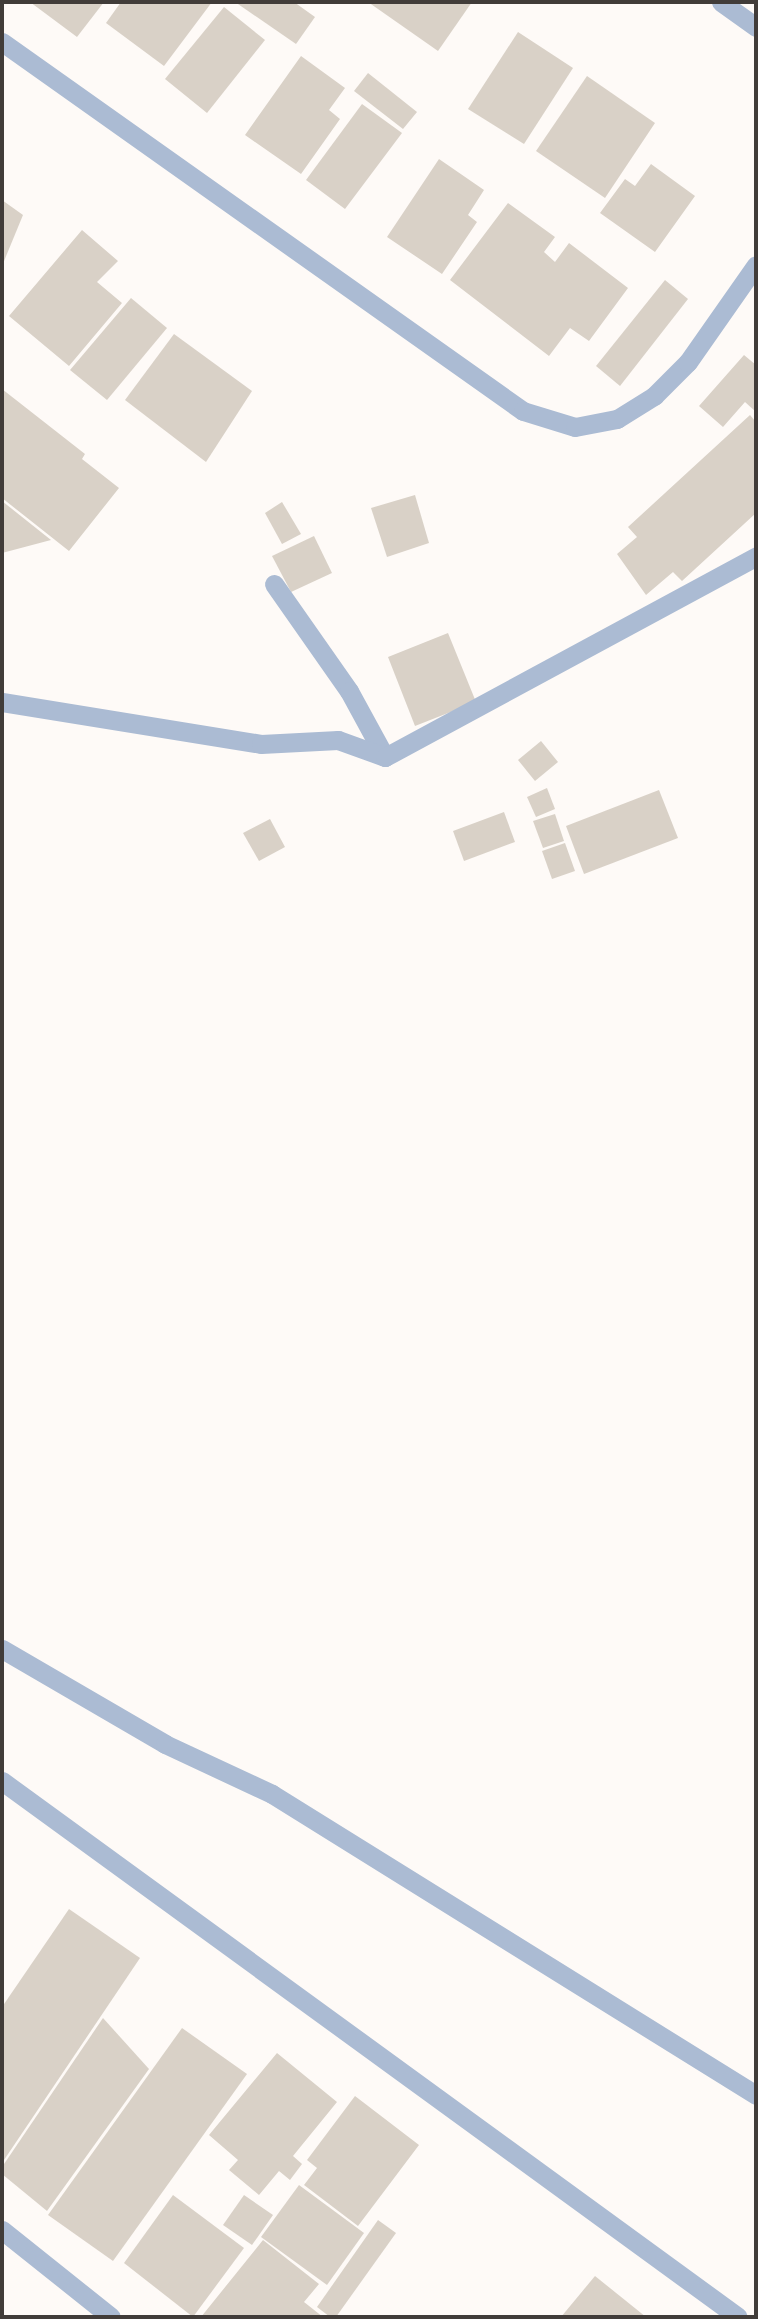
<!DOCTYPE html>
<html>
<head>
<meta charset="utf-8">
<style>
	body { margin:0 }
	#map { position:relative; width:758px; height:2319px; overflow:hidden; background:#fefaf7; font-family:Mulish,sans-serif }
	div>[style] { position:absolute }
	.building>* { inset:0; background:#d9d1c7 }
	.service>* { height:19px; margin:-9.5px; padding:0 9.5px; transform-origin:9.5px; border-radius:9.5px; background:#abbbd3 }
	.minor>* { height:19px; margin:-9.5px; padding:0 9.5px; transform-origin:9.5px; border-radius:9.5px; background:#abbbd3 }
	span { translate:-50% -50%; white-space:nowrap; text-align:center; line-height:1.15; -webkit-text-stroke:7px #fff; paint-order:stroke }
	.frame { position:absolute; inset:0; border:4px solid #413c39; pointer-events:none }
</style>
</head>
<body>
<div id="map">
	<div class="building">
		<div style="clip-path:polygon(30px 2px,104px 2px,77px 37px)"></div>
		<div style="clip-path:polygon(121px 2px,212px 2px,164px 66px,106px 23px)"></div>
		<div style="clip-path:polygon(235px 2px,294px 2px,315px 17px,296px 44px)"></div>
		<div style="clip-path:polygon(368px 2px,472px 2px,438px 51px)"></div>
		<div style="clip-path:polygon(224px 7px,265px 40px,207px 113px,165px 79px)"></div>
		<div style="clip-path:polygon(518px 32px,573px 68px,524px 144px,468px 109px)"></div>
		<div style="clip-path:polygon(301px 56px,345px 88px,329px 110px,340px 119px,301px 174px,245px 135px)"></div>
		<div style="clip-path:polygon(368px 73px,417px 112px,403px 129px,354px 91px)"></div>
		<div style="clip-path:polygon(587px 76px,655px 123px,605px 198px,536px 151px)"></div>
		<div style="clip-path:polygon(362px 104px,402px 133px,345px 209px,306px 180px)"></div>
		<div style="clip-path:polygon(439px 159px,484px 190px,468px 215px,477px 222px,442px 274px,387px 237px)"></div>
		<div style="clip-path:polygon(651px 164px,695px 196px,655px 252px,600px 213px,625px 179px,635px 186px)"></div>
		<div style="clip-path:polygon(2px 200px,23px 215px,2px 266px)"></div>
		<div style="clip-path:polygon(508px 203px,555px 237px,544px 252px,555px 262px,569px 243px,628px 288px,589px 341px,570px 328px,549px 356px,450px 280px)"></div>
		<div style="clip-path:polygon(82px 230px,118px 261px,97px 282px,122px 303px,69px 366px,9px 316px)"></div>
		<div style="clip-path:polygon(665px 280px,688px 299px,620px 386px,596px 366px)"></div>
		<div style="clip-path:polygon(131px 298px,167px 328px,107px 400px,70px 370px)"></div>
		<div style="clip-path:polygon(174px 334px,252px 391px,206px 462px,125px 400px)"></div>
		<div style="clip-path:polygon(744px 355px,756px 365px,756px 412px,745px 402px,723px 427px,699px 406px)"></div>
		<div style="clip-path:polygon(2px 389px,85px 454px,82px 459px,119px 488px,69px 551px,2px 498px)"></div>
		<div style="clip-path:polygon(750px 415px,756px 422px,756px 513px,682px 581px,673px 572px,646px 595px,617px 554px,637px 537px,628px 527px)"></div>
		<div style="clip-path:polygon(415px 495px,429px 543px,387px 557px,371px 508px)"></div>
		<div style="clip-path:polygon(2px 501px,51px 540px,2px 553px)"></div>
		<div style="clip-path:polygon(282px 502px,301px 534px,282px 544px,265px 513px)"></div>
		<div style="clip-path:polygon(314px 536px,332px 573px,291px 592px,272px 556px)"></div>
		<div style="clip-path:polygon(448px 633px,476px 702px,415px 726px,388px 657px)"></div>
		<div style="clip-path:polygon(541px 741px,558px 762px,535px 781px,518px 760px)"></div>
		<div style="clip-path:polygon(547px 788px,555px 809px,536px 817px,527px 797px)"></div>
		<div style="clip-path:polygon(659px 790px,678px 838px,584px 874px,566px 826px)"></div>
		<div style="clip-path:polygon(504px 812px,515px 842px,464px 861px,453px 831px)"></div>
		<div style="clip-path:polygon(555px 814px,564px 841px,543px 848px,533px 821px)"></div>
		<div style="clip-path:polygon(270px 819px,285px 847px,259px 861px,243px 833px)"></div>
		<div style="clip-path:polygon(565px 843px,575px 871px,552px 879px,542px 851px)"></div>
		<div style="clip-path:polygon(69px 1909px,140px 1958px,2px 2163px,2px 2007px)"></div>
		<div style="clip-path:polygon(103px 2018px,149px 2069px,47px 2211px,2px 2174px,2px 2167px)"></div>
		<div style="clip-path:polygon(182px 2028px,247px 2074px,113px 2261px,48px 2215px)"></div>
		<div style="clip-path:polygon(277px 2053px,337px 2102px,293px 2156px,302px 2164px,290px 2180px,279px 2171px,259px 2195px,229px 2170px,238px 2160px,209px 2135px)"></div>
		<div style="clip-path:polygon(355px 2096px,419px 2145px,358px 2226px,304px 2185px,317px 2168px,307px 2160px)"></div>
		<div style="clip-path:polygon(299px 2185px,364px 2233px,327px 2285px,261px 2237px)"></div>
		<div style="clip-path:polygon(173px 2195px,244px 2248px,193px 2317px,124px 2263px)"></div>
		<div style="clip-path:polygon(244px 2195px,273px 2215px,252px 2245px,223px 2225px)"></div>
		<div style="clip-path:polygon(378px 2220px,396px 2233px,336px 2317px,330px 2317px,317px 2307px)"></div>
		<div style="clip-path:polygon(263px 2240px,319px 2284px,304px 2302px,323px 2317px,201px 2317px)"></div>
		<div style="clip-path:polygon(595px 2276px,646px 2317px,561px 2317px)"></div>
	</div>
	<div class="service">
		<div style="left:274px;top:584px;width:131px;rotate:55deg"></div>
		<div style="left:349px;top:691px;width:75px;rotate:61.4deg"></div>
		<div style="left:2px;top:702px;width:262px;rotate:9.2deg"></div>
		<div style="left:261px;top:744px;width:77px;rotate:-3deg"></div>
		<div style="left:338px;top:740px;width:50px;rotate:19.9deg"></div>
		<div style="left:385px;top:757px;width:422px;rotate:-28.4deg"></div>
	</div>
	<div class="minor">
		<div style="left:721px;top:2px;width:43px;rotate:35.5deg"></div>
		<div style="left:2px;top:42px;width:638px;rotate:35.31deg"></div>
		<div style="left:523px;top:411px;width:54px;rotate:17.1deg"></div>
		<div style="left:575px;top:427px;width:43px;rotate:-10.8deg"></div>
		<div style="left:617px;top:419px;width:44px;rotate:-31.9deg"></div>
		<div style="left:654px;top:396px;width:48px;rotate:-45deg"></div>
		<div style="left:688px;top:362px;width:118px;rotate:-55deg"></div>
		<div style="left:2px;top:1649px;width:189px;rotate:30.2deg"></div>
		<div style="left:165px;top:1744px;width:118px;rotate:25deg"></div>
		<div style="left:272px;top:1794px;width:570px;rotate:31.88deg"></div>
		<div style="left:2px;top:1781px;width:910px;rotate:36.06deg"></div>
		<div style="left:2px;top:2230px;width:139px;rotate:38.6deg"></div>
	</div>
	<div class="frame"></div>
</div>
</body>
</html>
